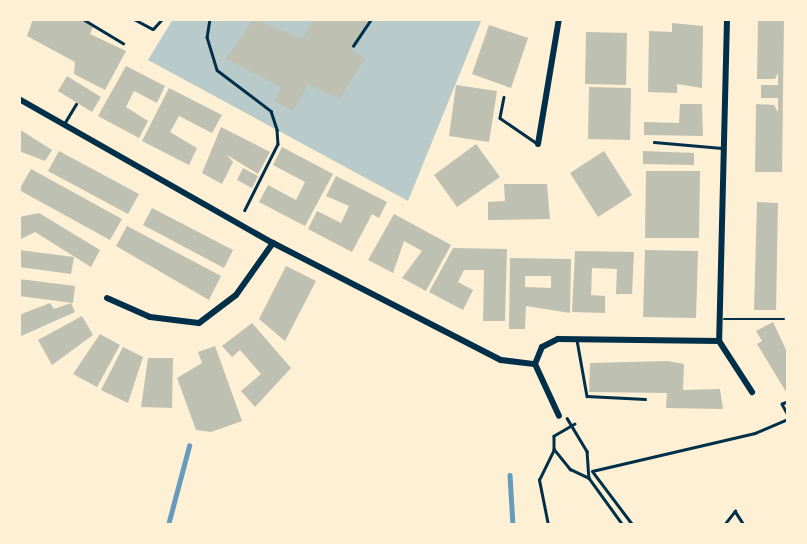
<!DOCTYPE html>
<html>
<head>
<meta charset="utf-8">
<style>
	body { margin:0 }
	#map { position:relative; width:807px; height:544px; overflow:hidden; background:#fdf0d5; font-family:"Noto Sans",sans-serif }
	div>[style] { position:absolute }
	.green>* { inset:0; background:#b9caca }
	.stream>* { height:4.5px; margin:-2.25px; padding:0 2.25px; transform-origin:2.25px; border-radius:2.25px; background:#669bbc }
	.building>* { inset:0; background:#bec0b2 }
	.path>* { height:2.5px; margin:-1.25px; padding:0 1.25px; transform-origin:1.25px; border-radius:1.25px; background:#003049 }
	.service>* { height:2.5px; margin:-1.25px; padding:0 1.25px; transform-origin:1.25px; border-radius:1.25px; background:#003049 }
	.minor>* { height:6px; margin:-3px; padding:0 3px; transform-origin:3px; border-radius:3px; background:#003049 }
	span { translate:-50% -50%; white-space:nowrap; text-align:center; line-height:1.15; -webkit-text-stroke:5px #fdf0d5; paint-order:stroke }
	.frame { position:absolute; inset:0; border:21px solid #fdf0d5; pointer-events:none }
</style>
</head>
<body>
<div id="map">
	<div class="green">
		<div style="clip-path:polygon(173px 19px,482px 19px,408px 201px,148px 60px)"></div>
	</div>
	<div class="stream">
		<div style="left:510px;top:475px;width:50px;rotate:86.6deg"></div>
		<div style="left:168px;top:525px;width:82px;rotate:-75.1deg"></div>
	</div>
	<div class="building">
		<div style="clip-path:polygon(33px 19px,79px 19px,93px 27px,90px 34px,126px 51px,105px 90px,74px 74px,75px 62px,27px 36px)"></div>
		<div style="clip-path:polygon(253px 19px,303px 39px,313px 19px,368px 19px,351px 51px,365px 58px,340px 99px,308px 84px,293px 111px,274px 101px,281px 87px,226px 59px)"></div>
		<div style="clip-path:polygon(758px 19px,784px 19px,782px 172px,755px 172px,756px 104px,774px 105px,778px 112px,778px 98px,761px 98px,761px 85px,778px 85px,778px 73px,775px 79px,757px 79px)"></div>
		<div style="clip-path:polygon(672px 23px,703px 26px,702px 88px,677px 84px,677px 93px,648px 92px,649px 31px,672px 32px)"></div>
		<div style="clip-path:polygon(489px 25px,528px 38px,511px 88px,472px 74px)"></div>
		<div style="clip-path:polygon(586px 32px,627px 33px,626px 85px,585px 84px)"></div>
		<div style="clip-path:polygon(126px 66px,165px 86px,157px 103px,134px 91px,126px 107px,148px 121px,139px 138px,98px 116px)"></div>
		<div style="clip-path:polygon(67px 76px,101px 97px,92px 112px,58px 91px)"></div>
		<div style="clip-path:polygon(456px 85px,497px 91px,489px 142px,449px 136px)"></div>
		<div style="clip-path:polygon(589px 87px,631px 88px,630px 140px,588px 139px)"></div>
		<div style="clip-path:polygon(169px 88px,222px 115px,212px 133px,179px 116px,170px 132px,197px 148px,189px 165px,142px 141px)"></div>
		<div style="clip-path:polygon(680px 104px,702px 104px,703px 136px,644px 135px,644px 122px,679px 123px)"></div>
		<div style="clip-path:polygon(221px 127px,270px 152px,258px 174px,227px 155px,233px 162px,222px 184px,202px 173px)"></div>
		<div style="clip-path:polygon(19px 129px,52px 150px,45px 161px,19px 151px)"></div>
		<div style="clip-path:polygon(476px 144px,500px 177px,457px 207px,434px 175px)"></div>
		<div style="clip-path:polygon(282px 147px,333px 174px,305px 226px,259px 202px,268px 185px,296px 200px,305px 182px,273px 165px)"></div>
		<div style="clip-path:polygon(59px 151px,139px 194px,128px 214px,48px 171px)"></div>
		<div style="clip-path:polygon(604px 151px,632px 195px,598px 217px,570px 173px)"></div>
		<div style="clip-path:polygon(643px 151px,694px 153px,694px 165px,643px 164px)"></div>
		<div style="clip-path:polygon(243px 168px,258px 176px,252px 188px,237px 180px)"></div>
		<div style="clip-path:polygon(31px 169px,122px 219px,110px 240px,19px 190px)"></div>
		<div style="clip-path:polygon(646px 171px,700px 171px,699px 238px,645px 238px)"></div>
		<div style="clip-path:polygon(336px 176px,387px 202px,379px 218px,372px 214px,352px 252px,308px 229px,317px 211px,341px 223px,349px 206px,326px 196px)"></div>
		<div style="clip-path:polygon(504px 184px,547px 184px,550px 219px,488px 220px,488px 202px,505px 201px)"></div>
		<div style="clip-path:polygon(757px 202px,778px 203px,776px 310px,754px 310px)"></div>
		<div style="clip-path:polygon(152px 208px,233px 250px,224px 268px,143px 225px)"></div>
		<div style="clip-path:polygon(39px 213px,100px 250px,91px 267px,35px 232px,19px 240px,19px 217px)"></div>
		<div style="clip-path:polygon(394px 214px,451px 245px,426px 291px,402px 278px,422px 251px,404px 241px,393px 273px,368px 260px)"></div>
		<div style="clip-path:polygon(127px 226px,221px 276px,209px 300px,116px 246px)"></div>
		<div style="clip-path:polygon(453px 248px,507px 249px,505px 321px,483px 321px,484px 270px,464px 270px,458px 282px,473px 290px,463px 310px,429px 292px)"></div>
		<div style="clip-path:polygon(19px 250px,74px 257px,71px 274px,19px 267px)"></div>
		<div style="clip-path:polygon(645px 250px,698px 251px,696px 318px,643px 317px)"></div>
		<div style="clip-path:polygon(575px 251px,634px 252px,632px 294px,616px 294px,617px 269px,592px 268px,591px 295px,605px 296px,605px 313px,572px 312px)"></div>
		<div style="clip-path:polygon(evenodd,510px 258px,571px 259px,570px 313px,526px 306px,525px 329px,509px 329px,510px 258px,525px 276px,551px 276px,551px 288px,525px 287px,525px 276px)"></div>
		<div style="clip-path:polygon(286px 266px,316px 281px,285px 341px,259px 319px)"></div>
		<div style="clip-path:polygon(19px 279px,75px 286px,73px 303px,19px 296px)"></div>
		<div style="clip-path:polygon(50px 303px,54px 309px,71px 303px,75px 312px,19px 337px,19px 315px)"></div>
		<div style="clip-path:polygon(82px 316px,93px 335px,52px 365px,38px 340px)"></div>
		<div style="clip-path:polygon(773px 322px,788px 354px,788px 395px,757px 344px,762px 341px,756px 331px)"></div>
		<div style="clip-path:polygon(252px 323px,291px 368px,255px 407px,241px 391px,261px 374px,240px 350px,232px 357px,222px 346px)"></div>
		<div style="clip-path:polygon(100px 334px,120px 345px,97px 387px,73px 374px)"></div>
		<div style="clip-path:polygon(215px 346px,242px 421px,211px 432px,196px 430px,177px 378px,202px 363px,198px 352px)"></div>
		<div style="clip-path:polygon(123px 347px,143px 357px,128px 403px,101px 390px)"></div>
		<div style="clip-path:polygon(148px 358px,173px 358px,172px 408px,141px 407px)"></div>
		<div style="clip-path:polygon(668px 361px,684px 364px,683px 390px,720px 389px,723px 409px,666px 408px,667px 393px,589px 392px,590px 363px)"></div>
	</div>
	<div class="path">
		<div style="left:210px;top:19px;width:18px;rotate:99deg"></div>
		<div style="left:207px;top:37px;width:34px;rotate:73deg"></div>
		<div style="left:217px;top:70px;width:68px;rotate:37.2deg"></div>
		<div style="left:271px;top:111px;width:20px;rotate:72deg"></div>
		<div style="left:277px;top:130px;width:14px;rotate:86deg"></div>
		<div style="left:278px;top:144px;width:74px;rotate:116.6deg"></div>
		<div style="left:353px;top:46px;width:32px;rotate:-56deg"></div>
		<div style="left:788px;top:402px;width:6px;rotate:162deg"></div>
		<div style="left:782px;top:404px;width:13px;rotate:61deg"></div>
		<div style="left:567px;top:418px;width:39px;rotate:59deg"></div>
		<div style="left:587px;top:451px;width:27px;rotate:86deg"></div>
		<div style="left:575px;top:424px;width:24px;rotate:150deg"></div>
		<div style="left:554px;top:436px;width:13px;rotate:90deg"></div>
		<div style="left:554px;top:449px;width:26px;rotate:51deg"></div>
		<div style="left:570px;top:469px;width:21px;rotate:25deg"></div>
		<div style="left:589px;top:478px;width:58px;rotate:54.1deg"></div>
		<div style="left:592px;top:471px;width:167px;rotate:-13.1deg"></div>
		<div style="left:755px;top:433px;width:36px;rotate:-23deg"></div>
		<div style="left:593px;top:472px;width:66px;rotate:53deg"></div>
		<div style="left:548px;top:525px;width:46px;rotate:-101.3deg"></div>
		<div style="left:539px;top:480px;width:34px;rotate:-64deg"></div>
		<div style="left:724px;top:525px;width:18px;rotate:-52deg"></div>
		<div style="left:735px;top:511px;width:17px;rotate:57deg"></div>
	</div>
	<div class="service">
		<div style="left:83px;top:19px;width:47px;rotate:31deg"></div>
		<div style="left:134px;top:19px;width:21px;rotate:28deg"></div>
		<div style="left:153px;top:29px;width:13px;rotate:-48deg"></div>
		<div style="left:504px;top:97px;width:21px;rotate:101deg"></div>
		<div style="left:500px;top:118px;width:46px;rotate:34.4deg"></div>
		<div style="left:64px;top:124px;width:23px;rotate:-59deg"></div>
		<div style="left:654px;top:142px;width:68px;rotate:5deg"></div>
		<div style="left:724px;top:319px;width:60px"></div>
		<div style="left:577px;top:340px;width:57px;rotate:79.9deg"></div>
		<div style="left:587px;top:396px;width:58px;rotate:3deg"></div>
	</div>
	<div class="minor">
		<div style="left:727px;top:19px;width:322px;rotate:91.4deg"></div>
		<div style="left:719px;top:341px;width:61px;rotate:57.1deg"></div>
		<div style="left:19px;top:99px;width:292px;rotate:29.6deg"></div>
		<div style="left:273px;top:243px;width:256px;rotate:27.2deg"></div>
		<div style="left:501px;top:360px;width:34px;rotate:7deg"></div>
		<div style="left:535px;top:364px;width:57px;rotate:65.2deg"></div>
		<div style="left:538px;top:144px;width:127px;rotate:-80.5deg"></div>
		<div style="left:107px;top:298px;width:47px;rotate:23.8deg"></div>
		<div style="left:150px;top:317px;width:49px;rotate:7deg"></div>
		<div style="left:199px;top:323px;width:46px;rotate:-37.1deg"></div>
		<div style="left:236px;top:295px;width:64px;rotate:-54.6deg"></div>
		<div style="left:535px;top:364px;width:18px;rotate:-68deg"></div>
		<div style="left:542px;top:347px;width:18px;rotate:-27deg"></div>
		<div style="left:558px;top:339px;width:161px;rotate:0.7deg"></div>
	</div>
	<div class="frame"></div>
</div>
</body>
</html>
